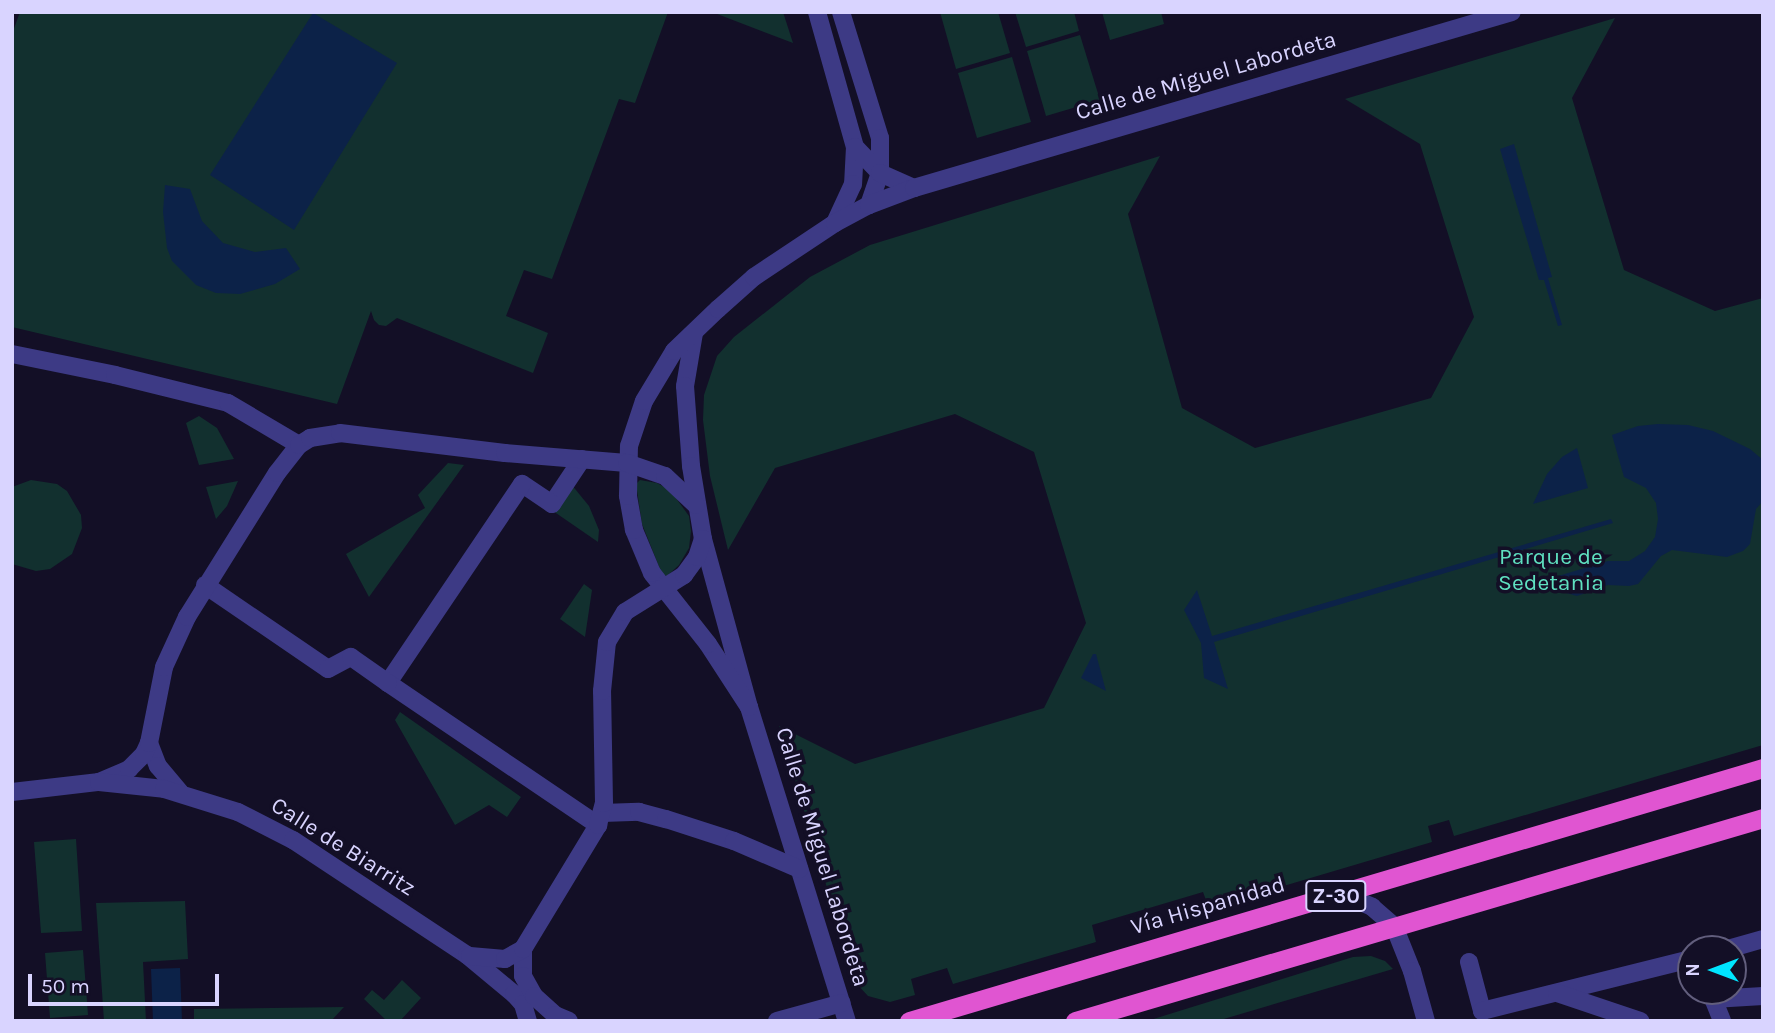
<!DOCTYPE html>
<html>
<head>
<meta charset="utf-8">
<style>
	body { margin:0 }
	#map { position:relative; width:1775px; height:1033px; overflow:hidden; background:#130f26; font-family:Karla,sans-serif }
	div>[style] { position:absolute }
	.green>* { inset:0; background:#12302f }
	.water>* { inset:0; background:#0c2248 }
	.pedestrian>* { height:18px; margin:-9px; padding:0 9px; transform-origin:9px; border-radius:9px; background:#3d3a85 }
	.minor>* { height:18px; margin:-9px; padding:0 9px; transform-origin:9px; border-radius:9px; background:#3d3a85 }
	.trunk>* { height:19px; margin:-9.5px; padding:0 9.5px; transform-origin:9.5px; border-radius:9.5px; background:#e055d1 }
	span { translate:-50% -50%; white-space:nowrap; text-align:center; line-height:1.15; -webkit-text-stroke:7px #130f26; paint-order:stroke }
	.shield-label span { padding:2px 5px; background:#130f26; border:2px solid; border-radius:5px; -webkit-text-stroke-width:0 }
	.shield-label { font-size:21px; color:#d9d4ff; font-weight:700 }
	.street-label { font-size:23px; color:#d9d4ff }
	.park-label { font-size:23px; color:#5fe0c0 }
	.frame { position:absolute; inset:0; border:14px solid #d9d4ff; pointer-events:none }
	.north { position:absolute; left:1677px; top:935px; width:70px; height:70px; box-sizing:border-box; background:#130f26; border:2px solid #625e7d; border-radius:50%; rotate:270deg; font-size:19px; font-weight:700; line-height:28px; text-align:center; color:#d9d4ff }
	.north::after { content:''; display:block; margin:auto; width:24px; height:32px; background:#00e5ff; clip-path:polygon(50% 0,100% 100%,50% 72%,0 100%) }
	.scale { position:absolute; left:28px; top:974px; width:191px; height:32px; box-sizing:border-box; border:4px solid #d9d4ff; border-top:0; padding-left:9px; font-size:21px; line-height:24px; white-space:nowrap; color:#d9d4ff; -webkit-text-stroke:5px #130f26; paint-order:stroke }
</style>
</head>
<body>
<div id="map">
	<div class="green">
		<div style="clip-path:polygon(20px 12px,668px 12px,635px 103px,619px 99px,552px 279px,524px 270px,506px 316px,548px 333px,533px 373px,397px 318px,386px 326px,379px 325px,374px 320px,371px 311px,337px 404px,12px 327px,12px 34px)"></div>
		<div style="clip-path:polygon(712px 12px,783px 12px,793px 43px)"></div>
		<div style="clip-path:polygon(940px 12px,998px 12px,1010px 53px,956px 69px)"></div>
		<div style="clip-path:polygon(1015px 12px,1074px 12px,1079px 31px,1026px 47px)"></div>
		<div style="clip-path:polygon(1102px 12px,1161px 12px,1164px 24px,1110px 40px)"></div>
		<div style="clip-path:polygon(1615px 18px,1572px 98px,1624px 270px,1715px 311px,1763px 298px,1763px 745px,1454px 836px,1449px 820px,1428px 826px,1432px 842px,1209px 908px,1203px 892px,1092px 925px,1096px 942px,953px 984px,947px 968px,911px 979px,915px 995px,890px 1002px,868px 996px,855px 982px,779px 726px,855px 764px,1044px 708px,1086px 623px,1034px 452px,955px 414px,775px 468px,728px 550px,710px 476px,703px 420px,704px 395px,717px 356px,734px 337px,810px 277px,870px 245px,1160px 156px,1128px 214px,1182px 408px,1255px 448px,1431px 398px,1474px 317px,1420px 144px,1345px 99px)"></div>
		<div style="clip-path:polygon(1080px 35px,1100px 100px,1046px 116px,1027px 51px)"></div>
		<div style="clip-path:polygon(1012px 57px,1031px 122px,977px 138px,958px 73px)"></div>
		<div style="clip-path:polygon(199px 416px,217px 428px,234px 459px,199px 465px,186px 423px)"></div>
		<div style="clip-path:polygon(448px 463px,464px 465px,369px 597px,346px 554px,425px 508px,418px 495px)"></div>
		<div style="clip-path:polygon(31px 480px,57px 484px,67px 491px,81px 515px,82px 528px,72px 554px,50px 569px,36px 571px,12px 564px,12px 487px)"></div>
		<div style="clip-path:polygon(640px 480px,657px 483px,670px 490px,689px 516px,691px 531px,689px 548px,679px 565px,667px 576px,662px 574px,642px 524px,636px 484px)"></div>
		<div style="clip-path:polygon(238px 481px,227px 506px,216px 519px,206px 487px)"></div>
		<div style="clip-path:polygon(571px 484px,589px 506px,599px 530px,598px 542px,553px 511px)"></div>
		<div style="clip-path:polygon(584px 584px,592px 590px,585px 637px,560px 619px)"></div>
		<div style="clip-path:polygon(400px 712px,521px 797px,507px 817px,489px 805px,455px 825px,395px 720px)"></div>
		<div style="clip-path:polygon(76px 839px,82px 931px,41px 933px,34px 842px)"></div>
		<div style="clip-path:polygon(185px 901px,188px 959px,143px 962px,146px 1021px,104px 1021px,96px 903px)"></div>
		<div style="clip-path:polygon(83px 950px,88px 1015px,50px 1018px,45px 953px)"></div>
		<div style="clip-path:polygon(1371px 956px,1385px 961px,1393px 969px,1217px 1021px,1147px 1021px,1353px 957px)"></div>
		<div style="clip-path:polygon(402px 980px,421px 998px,400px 1021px,387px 1021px,364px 999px,372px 990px,384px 1000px)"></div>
		<div style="clip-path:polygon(344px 1007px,331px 1021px,194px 1021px,194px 1009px)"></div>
	</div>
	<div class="water">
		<div style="clip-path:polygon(313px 13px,397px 63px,294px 230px,210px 175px)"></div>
		<div style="clip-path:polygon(1514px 144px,1552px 277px,1548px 278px,1562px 325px,1558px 326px,1544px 280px,1539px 280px,1500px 149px)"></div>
		<div style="clip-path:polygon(165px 185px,190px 189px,202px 221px,223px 243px,255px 252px,286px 248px,300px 269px,275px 284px,240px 294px,216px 293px,196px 285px,172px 261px,167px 248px,163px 212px)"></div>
		<div style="clip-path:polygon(1658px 424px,1688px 425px,1713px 431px,1750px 449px,1763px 460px,1763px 501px,1756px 509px,1750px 544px,1743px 551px,1727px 557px,1672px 550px,1661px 556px,1638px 584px,1629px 586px,1608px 585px,1577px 596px,1556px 590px,1545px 580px,1608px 561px,1629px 561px,1645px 551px,1655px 537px,1658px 519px,1656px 503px,1646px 488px,1624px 477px,1612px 435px,1638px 426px)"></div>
		<div style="clip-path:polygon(1577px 448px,1588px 488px,1533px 504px,1547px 474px,1562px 457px)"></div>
		<div style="clip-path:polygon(1611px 519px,1613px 523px,1214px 642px,1228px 689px,1204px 678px,1201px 643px,1184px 610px,1197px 590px,1212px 636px)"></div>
		<div style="clip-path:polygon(1093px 654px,1096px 654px,1106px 691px,1081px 678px)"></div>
		<div style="clip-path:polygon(180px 968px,182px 1021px,153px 1021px,151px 969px)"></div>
	</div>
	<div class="pedestrian">
		<div style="left:582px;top:459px;width:54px;rotate:123.7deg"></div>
		<div style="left:552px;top:504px;width:36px;rotate:-146deg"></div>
		<div style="left:522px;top:484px;width:240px;rotate:124deg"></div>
		<div style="left:388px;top:683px;width:254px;rotate:34.1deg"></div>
		<div style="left:205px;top:585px;width:149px;rotate:34.3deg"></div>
		<div style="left:328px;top:669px;width:26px;rotate:-28deg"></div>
		<div style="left:351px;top:657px;width:45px;rotate:35.1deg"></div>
		<div style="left:1469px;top:962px;width:51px;rotate:75.1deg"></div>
		<div style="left:1482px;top:1011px;width:215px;rotate:-14deg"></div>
		<div style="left:1557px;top:993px;width:88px;rotate:18.6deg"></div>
		<div style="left:1713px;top:999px;width:50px;rotate:-3.4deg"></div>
	</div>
	<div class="minor">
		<div style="left:817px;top:12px;width:140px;rotate:74.3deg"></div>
		<div style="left:855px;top:147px;width:37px;rotate:93deg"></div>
		<div style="left:853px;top:184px;width:43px;rotate:114.8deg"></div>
		<div style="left:841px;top:12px;width:132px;rotate:72.8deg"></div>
		<div style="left:880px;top:138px;width:35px;rotate:90deg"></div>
		<div style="left:880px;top:173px;width:34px;rotate:109deg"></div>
		<div style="left:855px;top:147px;width:36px;rotate:46deg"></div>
		<div style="left:880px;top:173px;width:37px;rotate:24deg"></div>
		<div style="left:694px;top:333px;width:54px;rotate:99.6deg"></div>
		<div style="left:685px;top:386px;width:80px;rotate:85.7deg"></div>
		<div style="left:691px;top:466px;width:74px;rotate:80.7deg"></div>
		<div style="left:703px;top:539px;width:174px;rotate:74.7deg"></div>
		<div style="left:749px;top:707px;width:329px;rotate:72.7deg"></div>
		<div style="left:12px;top:354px;width:105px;rotate:11.5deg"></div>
		<div style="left:115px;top:375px;width:116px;rotate:13.9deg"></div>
		<div style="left:228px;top:403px;width:82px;rotate:30.6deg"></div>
		<div style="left:749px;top:707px;width:75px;rotate:-123.1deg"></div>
		<div style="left:708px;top:644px;width:90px;rotate:-128.3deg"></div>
		<div style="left:652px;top:573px;width:47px;rotate:-112.7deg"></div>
		<div style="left:634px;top:530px;width:35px;rotate:-100deg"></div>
		<div style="left:628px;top:496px;width:50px;rotate:-88.9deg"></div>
		<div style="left:629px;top:446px;width:47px;rotate:-71.6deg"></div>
		<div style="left:644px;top:401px;width:58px;rotate:-59deg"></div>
		<div style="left:674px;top:351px;width:61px;rotate:-43.7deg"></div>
		<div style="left:718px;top:309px;width:48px;rotate:-41.6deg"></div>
		<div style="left:754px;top:277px;width:97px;rotate:-33.7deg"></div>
		<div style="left:835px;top:223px;width:38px;rotate:-28deg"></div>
		<div style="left:869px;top:205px;width:48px;rotate:-20.7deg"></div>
		<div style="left:914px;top:188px;width:623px;rotate:-16.4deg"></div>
		<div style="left:149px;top:743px;width:25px;rotate:69deg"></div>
		<div style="left:158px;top:766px;width:34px;rotate:50deg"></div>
		<div style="left:99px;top:782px;width:33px;rotate:-23deg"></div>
		<div style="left:129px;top:769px;width:21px;rotate:-45deg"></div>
		<div style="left:144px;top:754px;width:12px;rotate:-66deg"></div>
		<div style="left:149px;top:743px;width:77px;rotate:-78.8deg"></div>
		<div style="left:164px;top:667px;width:55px;rotate:-65.3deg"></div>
		<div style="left:187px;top:617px;width:170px;rotate:-58deg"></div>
		<div style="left:277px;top:473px;width:36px;rotate:-52deg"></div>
		<div style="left:299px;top:445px;width:13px;rotate:-32deg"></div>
		<div style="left:310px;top:438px;width:30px;rotate:-9deg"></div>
		<div style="left:340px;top:433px;width:166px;rotate:6.9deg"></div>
		<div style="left:505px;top:453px;width:122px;rotate:4.7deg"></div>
		<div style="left:627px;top:463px;width:40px;rotate:18.9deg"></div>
		<div style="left:665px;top:476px;width:42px;rotate:43.1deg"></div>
		<div style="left:12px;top:792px;width:88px;rotate:-6.6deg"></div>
		<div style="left:99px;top:782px;width:65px;rotate:6.1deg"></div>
		<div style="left:164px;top:789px;width:77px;rotate:17.3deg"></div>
		<div style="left:238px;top:812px;width:62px;rotate:27deg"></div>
		<div style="left:293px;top:840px;width:209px;rotate:33.5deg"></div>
		<div style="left:467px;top:955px;width:61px;rotate:39.7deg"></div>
		<div style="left:514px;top:994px;width:13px;rotate:48deg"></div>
		<div style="left:523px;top:1004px;width:18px;rotate:74deg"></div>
		<div style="left:602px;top:813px;width:37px;rotate:-2deg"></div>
		<div style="left:639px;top:812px;width:28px;rotate:15deg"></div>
		<div style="left:666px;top:819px;width:71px;rotate:17.9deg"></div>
		<div style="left:734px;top:841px;width:71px;rotate:23.3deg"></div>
		<div style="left:1342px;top:894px;width:33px;rotate:23deg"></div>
		<div style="left:1372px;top:907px;width:29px;rotate:41deg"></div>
		<div style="left:1394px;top:926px;width:48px;rotate:68.2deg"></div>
		<div style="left:1412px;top:971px;width:52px;rotate:74.4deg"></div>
		<div style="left:523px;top:949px;width:27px;rotate:90deg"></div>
		<div style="left:523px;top:976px;width:23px;rotate:61deg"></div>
		<div style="left:534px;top:996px;width:28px;rotate:42deg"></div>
		<div style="left:555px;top:1015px;width:15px;rotate:23deg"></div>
		<div style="left:1728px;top:949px;width:36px;rotate:-16deg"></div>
		<div style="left:470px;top:956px;width:35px;rotate:5deg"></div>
		<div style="left:505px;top:959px;width:21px;rotate:-29deg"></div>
		<div style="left:523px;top:949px;width:145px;rotate:-58.8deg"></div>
		<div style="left:598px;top:825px;width:23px;rotate:-75deg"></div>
		<div style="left:604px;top:803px;width:112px;rotate:-91deg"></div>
		<div style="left:602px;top:691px;width:49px;rotate:-84.2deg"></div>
		<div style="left:607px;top:642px;width:35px;rotate:-59deg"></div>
		<div style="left:625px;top:612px;width:70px;rotate:-32.1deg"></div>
		<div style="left:684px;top:575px;width:22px;rotate:-54deg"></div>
		<div style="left:697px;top:557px;width:19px;rotate:-72deg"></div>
		<div style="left:1710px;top:991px;width:32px;rotate:68deg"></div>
		<div style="left:777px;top:1021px;width:67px;rotate:-15.5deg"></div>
	</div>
	<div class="trunk">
		<div style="left:909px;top:1021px;width:891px;rotate:-16.5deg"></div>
		<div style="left:1075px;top:1021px;width:717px;rotate:-16.44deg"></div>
	</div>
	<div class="shield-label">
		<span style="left:1336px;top:896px">Z-30</span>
	</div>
	<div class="street-label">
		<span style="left:1206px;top:76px;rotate:-16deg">Calle de Miguel Labordeta</span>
		<span style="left:343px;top:847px;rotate:32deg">Calle de Biarritz</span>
		<span style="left:822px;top:857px;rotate:73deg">Calle de Miguel Labordeta</span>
		<span style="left:1208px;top:906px;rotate:-16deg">Vía Hispanidad</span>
	</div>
	<div class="park-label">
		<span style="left:1551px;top:570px">Parque de<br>Sedetania</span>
	</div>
	<div class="frame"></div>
	<div class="north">N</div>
	<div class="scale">50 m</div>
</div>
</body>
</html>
